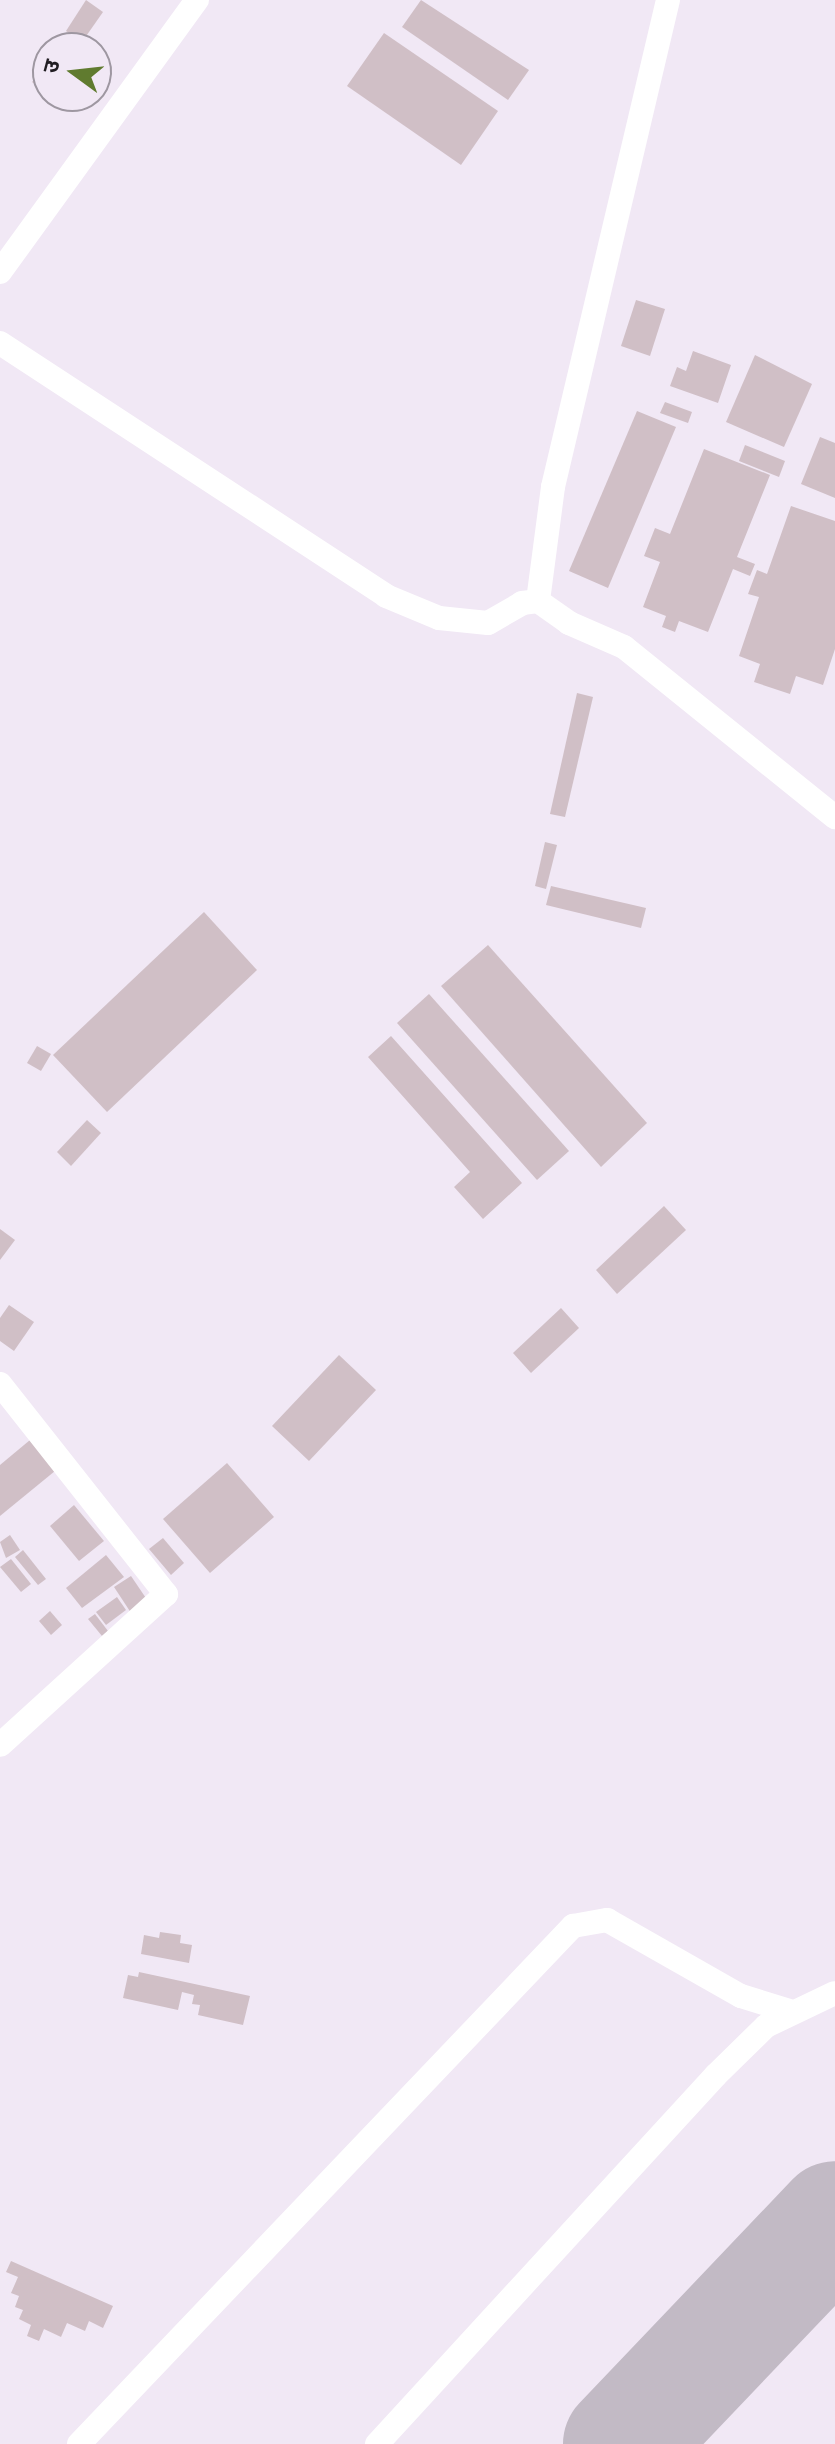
<!DOCTYPE html>
<html>
<head>
<meta charset="utf-8">
<style>
	body { margin:0 }
	#map { position:relative; width:835px; height:2444px; overflow:hidden; background:#f1e8f5; font-family:Lato,"Noto Sans Devanagari",sans-serif }
	div>[style] { position:absolute }
	.runway>* { height:118px; margin:-59px; padding:0 59px; transform-origin:59px; border-radius:59px; background:#c2bac5 }
	.building>* { inset:0; background:#d0bfc6 }
	.minor>* { height:24px; margin:-12px; padding:0 12px; transform-origin:12px; border-radius:12px; background:#fff }
	span { translate:-50% -50%; white-space:nowrap; text-align:center; line-height:1.15; -webkit-text-stroke:8px #f1e8f5; paint-order:stroke }
	.north { position:absolute; left:32px; top:32px; width:80px; height:80px; box-sizing:border-box; background:#f1e8f5; border:2px solid #9e97a1; border-radius:50%; rotate:285deg; font-size:22px; font-weight:700; line-height:32px; text-align:center; color:#211d22 }
	.north::after { content:''; display:block; margin:auto; width:28px; height:36px; background:#607b2f; clip-path:polygon(50% 0,100% 100%,50% 72%,0 100%) }
</style>
</head>
<body>
<div id="map">
	<div class="runway">
		<div style="left:622px;top:2444px;width:309px;rotate:-46.4deg"></div>
	</div>
	<div class="building">
		<div style="clip-path:polygon(86px 0,103px 12px,82px 42px,66px 31px)"></div>
		<div style="clip-path:polygon(421px 0,529px 70px,508px 100px,402px 27px)"></div>
		<div style="clip-path:polygon(384px 33px,498px 111px,461px 165px,347px 86px)"></div>
		<div style="clip-path:polygon(48px 62px,48px 91px,46px 93px,32px 82px)"></div>
		<div style="clip-path:polygon(636px 300px,665px 309px,650px 356px,621px 346px)"></div>
		<div style="clip-path:polygon(693px 351px,731px 365px,718px 403px,670px 386px,677px 367px,686px 371px)"></div>
		<div style="clip-path:polygon(755px 355px,812px 384px,784px 447px,726px 422px)"></div>
		<div style="clip-path:polygon(665px 402px,692px 412px,688px 423px,660px 413px)"></div>
		<div style="clip-path:polygon(637px 411px,676px 427px,608px 588px,569px 571px)"></div>
		<div style="clip-path:polygon(820px 437px,835px 443px,835px 498px,801px 484px)"></div>
		<div style="clip-path:polygon(745px 445px,785px 461px,779px 477px,739px 461px)"></div>
		<div style="clip-path:polygon(704px 449px,770px 475px,737px 557px,755px 564px,750px 576px,733px 569px,708px 632px,679px 621px,675px 632px,662px 627px,666px 616px,643px 607px,660px 562px,644px 556px,655px 528px,670px 534px)"></div>
		<div style="clip-path:polygon(791px 506px,835px 521px,835px 649px,823px 685px,796px 676px,790px 694px,754px 682px,760px 664px,739px 656px,759px 597px,748px 594px,757px 570px,767px 574px)"></div>
		<div style="clip-path:polygon(577px 693px,593px 697px,565px 817px,550px 814px)"></div>
		<div style="clip-path:polygon(545px 842px,557px 845px,546px 889px,535px 886px)"></div>
		<div style="clip-path:polygon(551px 886px,646px 908px,641px 928px,546px 905px)"></div>
		<div style="clip-path:polygon(204px 912px,257px 970px,107px 1112px,53px 1055px)"></div>
		<div style="clip-path:polygon(488px 945px,647px 1123px,601px 1167px,441px 986px)"></div>
		<div style="clip-path:polygon(429px 994px,569px 1151px,537px 1180px,397px 1023px)"></div>
		<div style="clip-path:polygon(391px 1036px,522px 1183px,483px 1219px,454px 1187px,470px 1172px,368px 1057px)"></div>
		<div style="clip-path:polygon(37px 1046px,51px 1054px,41px 1071px,27px 1063px)"></div>
		<div style="clip-path:polygon(87px 1120px,101px 1133px,71px 1166px,57px 1152px)"></div>
		<div style="clip-path:polygon(664px 1206px,686px 1230px,617px 1294px,596px 1270px)"></div>
		<div style="clip-path:polygon(0 1229px,15px 1240px,0 1260px)"></div>
		<div style="clip-path:polygon(9px 1305px,34px 1322px,14px 1351px,0 1341px,0 1318px)"></div>
		<div style="clip-path:polygon(561px 1308px,579px 1328px,531px 1373px,513px 1353px)"></div>
		<div style="clip-path:polygon(339px 1355px,376px 1390px,309px 1461px,272px 1426px)"></div>
		<div style="clip-path:polygon(30px 1440px,55px 1471px,0 1516px,0 1465px)"></div>
		<div style="clip-path:polygon(227px 1463px,274px 1517px,210px 1573px,163px 1519px)"></div>
		<div style="clip-path:polygon(74px 1505px,104px 1541px,79px 1561px,50px 1526px)"></div>
		<div style="clip-path:polygon(10px 1535px,20px 1550px,6px 1558px,0 1542px)"></div>
		<div style="clip-path:polygon(163px 1538px,184px 1563px,171px 1575px,149px 1549px)"></div>
		<div style="clip-path:polygon(23px 1550px,46px 1579px,38px 1585px,15px 1557px)"></div>
		<div style="clip-path:polygon(106px 1555px,124px 1577px,82px 1608px,66px 1588px)"></div>
		<div style="clip-path:polygon(11px 1559px,31px 1584px,21px 1592px,0 1567px)"></div>
		<div style="clip-path:polygon(131px 1576px,152px 1607px,135px 1619px,114px 1587px)"></div>
		<div style="clip-path:polygon(117px 1597px,126px 1610px,106px 1625px,96px 1612px)"></div>
		<div style="clip-path:polygon(50px 1611px,62px 1625px,51px 1635px,39px 1621px)"></div>
		<div style="clip-path:polygon(95px 1614px,108px 1631px,102px 1636px,88px 1619px)"></div>
		<div style="clip-path:polygon(160px 1932px,181px 1935px,180px 1943px,192px 1945px,189px 1963px,141px 1954px,144px 1935px,159px 1938px)"></div>
		<div style="clip-path:polygon(139px 1972px,250px 1996px,243px 2025px,198px 2015px,200px 2005px,192px 2004px,194px 1995px,182px 1992px,178px 2010px,123px 1998px,128px 1975px,138px 1977px)"></div>
		<div style="clip-path:polygon(11px 2261px,113px 2306px,103px 2328px,89px 2321px,85px 2331px,67px 2323px,61px 2337px,44px 2329px,39px 2341px,27px 2336px,31px 2325px,19px 2319px,23px 2310px,15px 2307px,19px 2296px,11px 2293px,18px 2277px,6px 2272px)"></div>
	</div>
	<div class="minor">
		<div style="left:668px;top:0;width:500px;rotate:103.29deg"></div>
		<div style="left:553px;top:487px;width:115px;rotate:97.5deg"></div>
		<div style="left:538px;top:601px;width:38px;rotate:35deg"></div>
		<div style="left:569px;top:623px;width:60px;rotate:23.6deg"></div>
		<div style="left:624px;top:647px;width:271px;rotate:38.9deg"></div>
		<div style="left:0;top:272px;width:336px;rotate:-54.1deg"></div>
		<div style="left:0;top:343px;width:462px;rotate:33.2deg"></div>
		<div style="left:386px;top:596px;width:57px;rotate:22.5deg"></div>
		<div style="left:439px;top:618px;width:49px;rotate:5.8deg"></div>
		<div style="left:488px;top:623px;width:39px;rotate:-30deg"></div>
		<div style="left:522px;top:603px;width:16px;rotate:-7deg"></div>
		<div style="left:0;top:1384px;width:268px;rotate:51.7deg"></div>
		<div style="left:166px;top:1594px;width:224px;rotate:137.7deg"></div>
		<div style="left:79px;top:2444px;width:716px;rotate:-46.36deg"></div>
		<div style="left:573px;top:1926px;width:35px;rotate:-10deg"></div>
		<div style="left:607px;top:1920px;width:154px;rotate:29.6deg"></div>
		<div style="left:741px;top:1996px;width:54px;rotate:17.1deg"></div>
		<div style="left:377px;top:2444px;width:501px;rotate:-47.43deg"></div>
		<div style="left:716px;top:2075px;width:70px;rotate:-44.4deg"></div>
		<div style="left:766px;top:2026px;width:76px;rotate:-25.6deg"></div>
	</div>
	<div class="north">उ</div>
</div>
</body>
</html>
